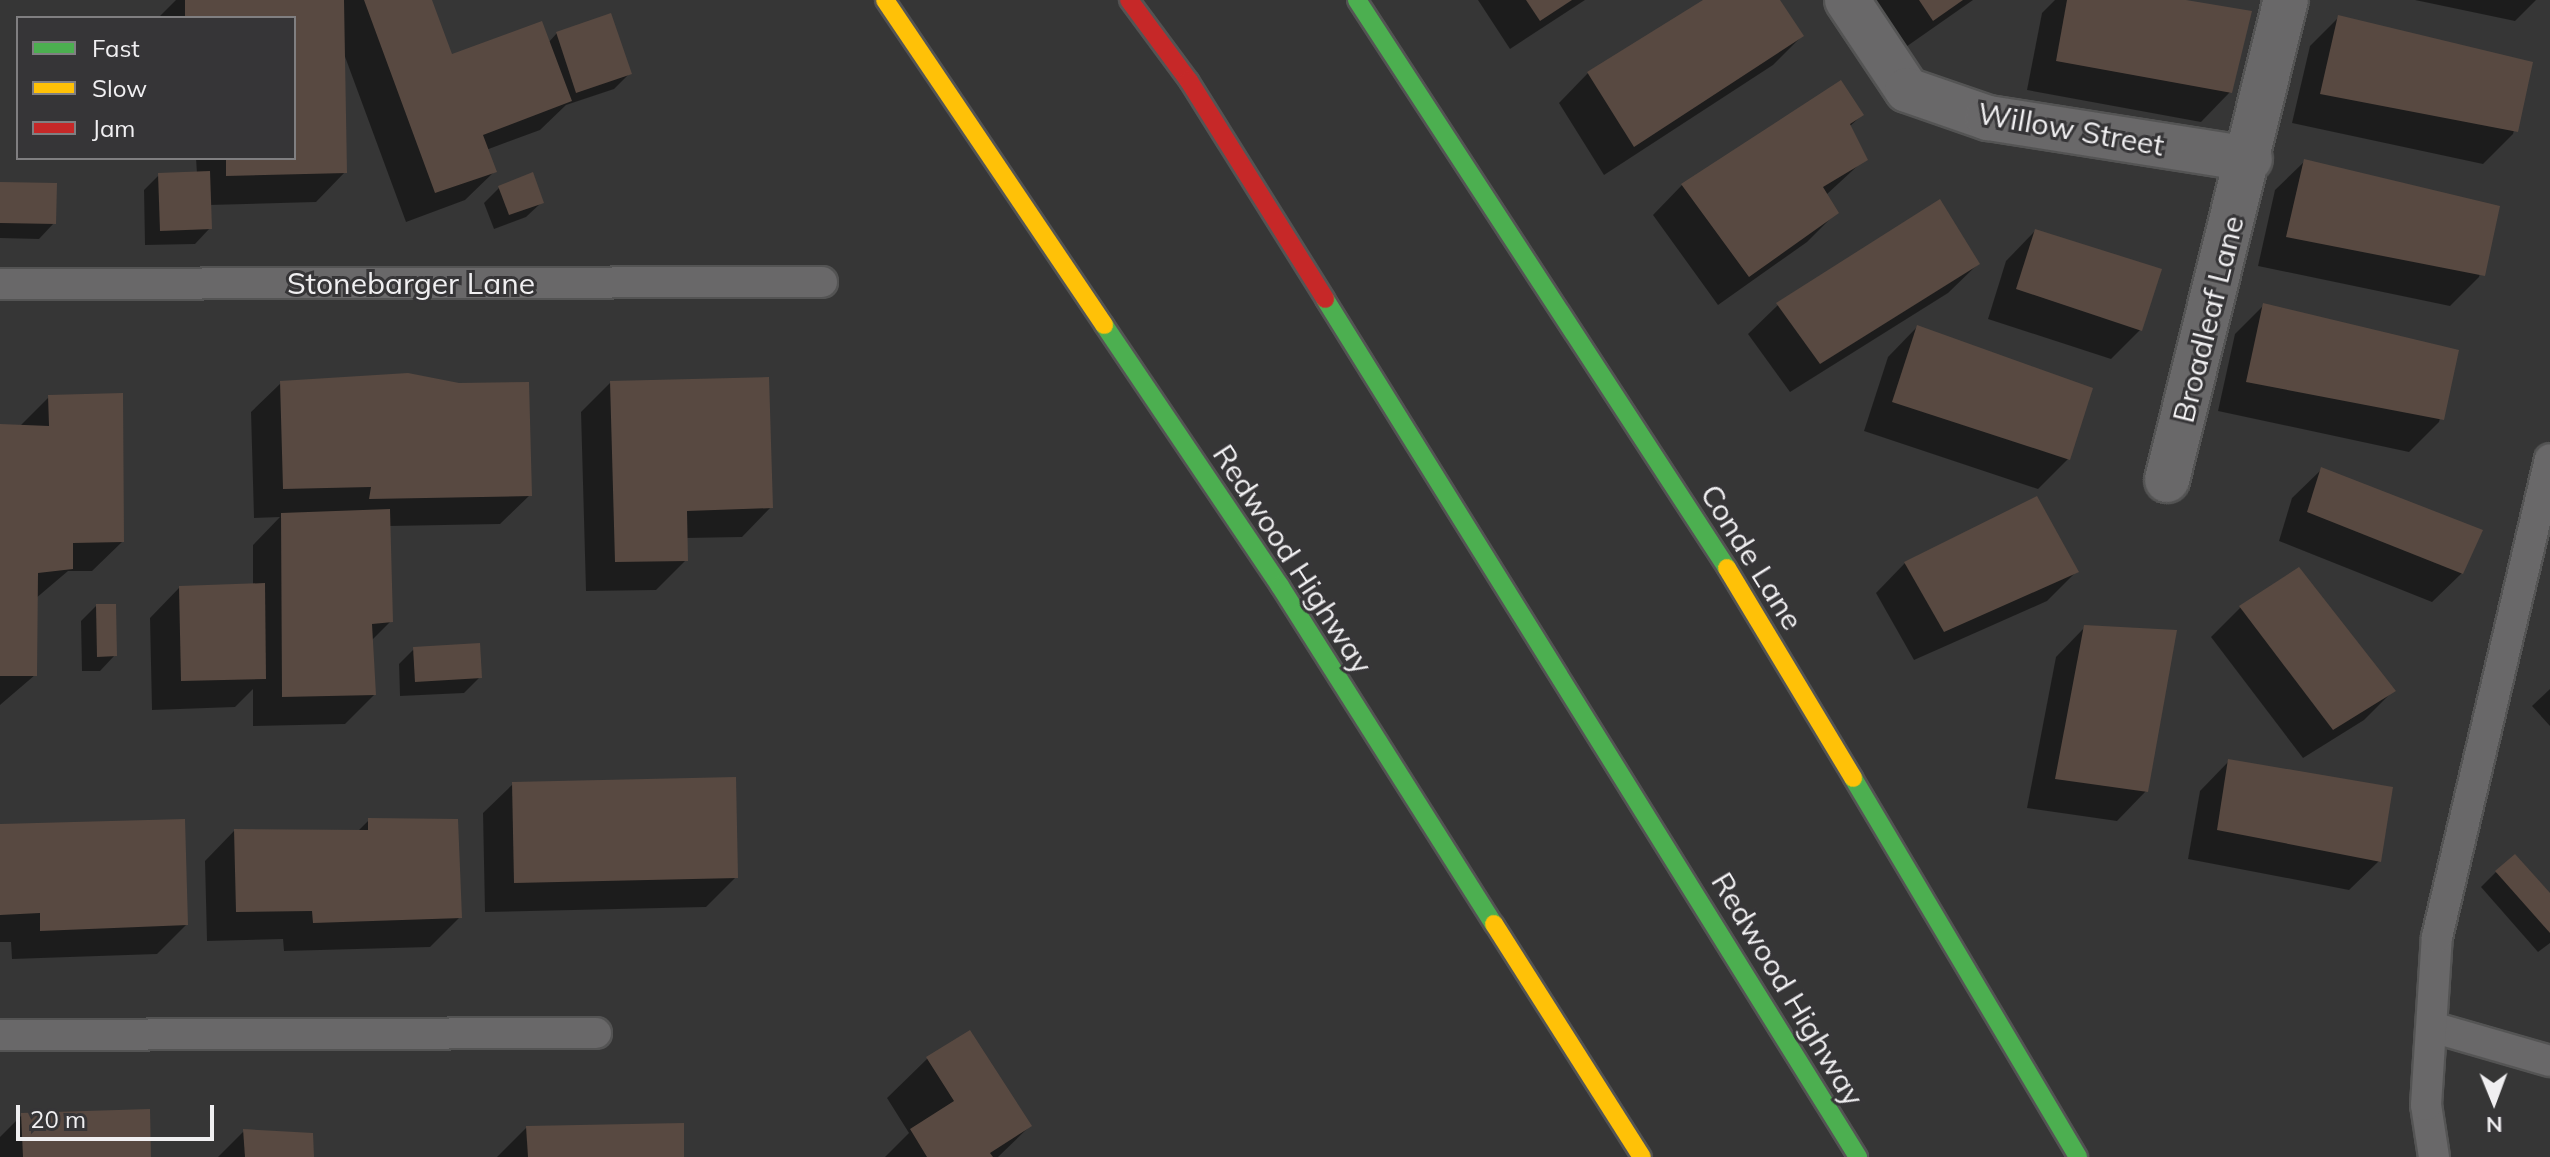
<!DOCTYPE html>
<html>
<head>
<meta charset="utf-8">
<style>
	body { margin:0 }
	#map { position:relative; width:2550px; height:1157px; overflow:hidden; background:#363636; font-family:Mulish,sans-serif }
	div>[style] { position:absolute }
	.shadow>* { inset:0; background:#0007 }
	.building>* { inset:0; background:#584941 }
	.roads { filter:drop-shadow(2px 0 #545454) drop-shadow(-2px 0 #545454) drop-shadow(0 2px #545454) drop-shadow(0 -2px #545454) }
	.lane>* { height:30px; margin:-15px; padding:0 15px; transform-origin:15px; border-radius:15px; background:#696869 }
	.street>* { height:44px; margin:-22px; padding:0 22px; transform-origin:22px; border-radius:22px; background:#696869 }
	.fast>* { height:18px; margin:-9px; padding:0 9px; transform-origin:9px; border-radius:9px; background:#4caf50 }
	.slow>* { height:18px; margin:-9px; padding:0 9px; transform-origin:9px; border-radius:9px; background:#ffc107 }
	.jam>* { height:18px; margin:-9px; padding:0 9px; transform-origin:9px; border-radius:9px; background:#c62828 }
	span { translate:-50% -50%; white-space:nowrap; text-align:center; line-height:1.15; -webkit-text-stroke:6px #363537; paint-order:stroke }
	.street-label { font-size:30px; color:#f0eff1 }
	.legend { position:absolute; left:16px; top:16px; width:280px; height:144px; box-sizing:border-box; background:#363537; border:2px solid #807f81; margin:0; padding:10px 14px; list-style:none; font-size:24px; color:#f0eff1 }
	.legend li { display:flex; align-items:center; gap:16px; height:40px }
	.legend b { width:40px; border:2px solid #807f81 }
	.north { position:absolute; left:2454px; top:1061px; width:80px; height:80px; -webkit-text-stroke:6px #363537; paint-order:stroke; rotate:179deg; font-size:22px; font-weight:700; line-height:32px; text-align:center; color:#f0eff1 }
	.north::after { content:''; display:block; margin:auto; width:28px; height:36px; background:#f0eff1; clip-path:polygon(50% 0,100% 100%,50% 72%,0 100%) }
	.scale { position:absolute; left:16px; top:1105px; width:198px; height:36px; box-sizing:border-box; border:4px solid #f0eff1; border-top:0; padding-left:10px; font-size:24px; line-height:28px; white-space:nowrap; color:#f0eff1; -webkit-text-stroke:6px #363537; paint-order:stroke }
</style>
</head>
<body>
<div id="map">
	<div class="shadow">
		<div style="clip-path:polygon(176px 0,430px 0,451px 57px,548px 43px,557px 33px,629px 74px,614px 89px,566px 105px,540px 130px,486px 150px,495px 171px,465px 200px,406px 222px,344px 54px,345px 172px,316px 202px,209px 205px,210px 228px,195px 244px,145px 245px,144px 190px,159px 175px,197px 174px,196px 158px,294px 158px,294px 18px,158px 18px)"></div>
		<div style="clip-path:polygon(1478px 0,1585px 0,1510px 49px)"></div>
		<div style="clip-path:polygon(1707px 0,1777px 0,1802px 36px,1773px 65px,1604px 175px,1559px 103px,1588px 73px)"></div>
		<div style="clip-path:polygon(1870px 0,1973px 0,1903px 49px)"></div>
		<div style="clip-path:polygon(2055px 0,2174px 0,2230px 92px,2201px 122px,2027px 90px,2042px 13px)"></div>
		<div style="clip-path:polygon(2415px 0,2536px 0,2515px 21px)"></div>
		<div style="clip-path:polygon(2339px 17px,2531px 63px,2513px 134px,2483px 164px,2292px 123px,2310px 46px)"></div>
		<div style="clip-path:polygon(1862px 115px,1849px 127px,1865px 159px,1826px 195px,1837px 212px,1807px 242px,1718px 305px,1653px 215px,1682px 185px)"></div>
		<div style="clip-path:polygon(2305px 161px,2497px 207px,2479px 277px,2450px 306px,2258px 266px,2275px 190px)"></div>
		<div style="clip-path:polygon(0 184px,54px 223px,39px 239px,0 238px)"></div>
		<div style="clip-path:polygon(499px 188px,542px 202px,526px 217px,494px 229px,484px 203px)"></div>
		<div style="clip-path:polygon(2035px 231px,2140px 330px,2111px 359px,1988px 319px,2006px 261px)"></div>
		<div style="clip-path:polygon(1978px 264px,1948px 293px,1790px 392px,1748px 334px,1778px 305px)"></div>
		<div style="clip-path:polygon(2264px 305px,2457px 351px,2439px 422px,2409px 452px,2218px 411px,2235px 334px)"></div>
		<div style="clip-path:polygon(1917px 327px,2068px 459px,2038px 489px,1864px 431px,1888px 357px)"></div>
		<div style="clip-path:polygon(281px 383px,530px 495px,500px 524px,389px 526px,391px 621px,371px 641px,374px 695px,345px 724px,253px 726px,253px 689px,235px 707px,152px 710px,150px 618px,179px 588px,253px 585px,253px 545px,280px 517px,254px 518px,251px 412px)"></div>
		<div style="clip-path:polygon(610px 383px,771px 507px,742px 537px,686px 538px,686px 560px,656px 590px,586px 591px,581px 412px)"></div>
		<div style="clip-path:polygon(49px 397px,122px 542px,92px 571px,68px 571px,35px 599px,35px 675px,0 705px,0 426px,19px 427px)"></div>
		<div style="clip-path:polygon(2322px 469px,2462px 573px,2432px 602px,2279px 541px,2292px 498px)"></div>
		<div style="clip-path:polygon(1905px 563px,2077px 571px,2047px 601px,1914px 660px,1876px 593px)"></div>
		<div style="clip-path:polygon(2299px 569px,2393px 691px,2364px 720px,2303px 758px,2211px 637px,2240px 608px)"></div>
		<div style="clip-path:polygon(96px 606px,115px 655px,100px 671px,82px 671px,81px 621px)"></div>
		<div style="clip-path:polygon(2085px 627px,2146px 791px,2117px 821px,2027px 808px,2056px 657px)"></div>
		<div style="clip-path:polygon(414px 649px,480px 677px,464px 693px,400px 696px,399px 664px)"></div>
		<div style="clip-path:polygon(2550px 689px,2550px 726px,2532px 706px)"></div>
		<div style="clip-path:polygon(2229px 761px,2379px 861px,2349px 890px,2188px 859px,2200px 791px)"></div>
		<div style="clip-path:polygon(513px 784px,736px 877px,706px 907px,485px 912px,483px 813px)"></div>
		<div style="clip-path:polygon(369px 820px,460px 917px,430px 947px,284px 951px,283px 939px,207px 941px,205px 861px,234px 831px,357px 832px)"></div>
		<div style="clip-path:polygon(0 826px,187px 924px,157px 954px,12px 959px,11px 942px,0 942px)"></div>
		<div style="clip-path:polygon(2496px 872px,2550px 896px,2550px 943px,2538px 952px,2481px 887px)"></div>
		<div style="clip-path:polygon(928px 1058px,1030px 1126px,998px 1157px,885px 1157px,909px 1133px,887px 1098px)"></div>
		<div style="clip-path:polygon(22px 1115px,149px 1157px,0 1157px,0 1137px)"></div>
		<div style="clip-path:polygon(526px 1128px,682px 1157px,497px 1157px)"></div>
		<div style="clip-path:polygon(244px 1131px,312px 1157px,218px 1157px)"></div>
	</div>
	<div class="building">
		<div style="clip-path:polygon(185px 0,344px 0,347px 173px,226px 176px,226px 158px,294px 158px,294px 18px,185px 18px)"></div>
		<div style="clip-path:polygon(364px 0,432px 0,452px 54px,542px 21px,572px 101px,483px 135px,497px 172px,435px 193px)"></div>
		<div style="clip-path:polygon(1526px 0,1572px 0,1540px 21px)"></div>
		<div style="clip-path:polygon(1703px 0,1780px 0,1804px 36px,1634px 147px,1587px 72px)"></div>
		<div style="clip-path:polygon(1919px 0,1963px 0,1933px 21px)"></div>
		<div style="clip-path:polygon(2067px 0,2186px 0,2252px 11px,2232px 93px,2056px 61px)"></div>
		<div style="clip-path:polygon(611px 13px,632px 74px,576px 93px,556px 32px)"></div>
		<div style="clip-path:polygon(2338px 15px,2533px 62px,2518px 132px,2320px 94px)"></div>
		<div style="clip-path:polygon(1841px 80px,1864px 115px,1850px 124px,1868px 160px,1823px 187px,1839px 213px,1749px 277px,1681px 184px)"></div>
		<div style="clip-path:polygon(2304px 159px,2500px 206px,2485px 276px,2286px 237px)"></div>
		<div style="clip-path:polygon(210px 171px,212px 229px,160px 231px,158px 173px)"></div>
		<div style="clip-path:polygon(533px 172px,544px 203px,509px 215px,498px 186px)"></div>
		<div style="clip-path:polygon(0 182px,57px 183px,56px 224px,0 223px)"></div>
		<div style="clip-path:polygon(1940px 199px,1980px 264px,1820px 364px,1776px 303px)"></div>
		<div style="clip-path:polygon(2035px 229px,2162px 269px,2142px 331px,2016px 289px)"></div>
		<div style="clip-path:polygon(2263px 303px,2459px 350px,2444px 420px,2246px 382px)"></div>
		<div style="clip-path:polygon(1917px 325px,2093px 388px,2070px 460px,1892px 402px)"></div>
		<div style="clip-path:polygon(408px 373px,459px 383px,529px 382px,532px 496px,369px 499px,371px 487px,283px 489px,280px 381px)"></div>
		<div style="clip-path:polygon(769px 377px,773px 508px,687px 511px,688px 561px,615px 562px,610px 381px)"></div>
		<div style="clip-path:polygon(123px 393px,124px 542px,73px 543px,73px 569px,38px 573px,37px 676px,0 676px,0 424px,49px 426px,48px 395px)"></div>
		<div style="clip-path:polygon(2321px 467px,2483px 530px,2463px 574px,2307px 512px)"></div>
		<div style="clip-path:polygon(2037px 496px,2079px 572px,1944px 632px,1904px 562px)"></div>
		<div style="clip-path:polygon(390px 509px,393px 622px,372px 624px,376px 695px,282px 697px,281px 513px)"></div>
		<div style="clip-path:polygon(2299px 567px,2396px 691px,2333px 730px,2239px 606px)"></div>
		<div style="clip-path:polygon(265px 583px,266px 679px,181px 681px,179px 586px)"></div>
		<div style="clip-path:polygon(96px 604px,116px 604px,117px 656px,97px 657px)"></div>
		<div style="clip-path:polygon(2084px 625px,2177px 630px,2148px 792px,2055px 779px)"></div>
		<div style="clip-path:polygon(480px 643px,482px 678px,415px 682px,413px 647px)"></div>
		<div style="clip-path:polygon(2228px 759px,2393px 787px,2381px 862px,2217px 830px)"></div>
		<div style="clip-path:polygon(736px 777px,738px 878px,514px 883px,512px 782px)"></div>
		<div style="clip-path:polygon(368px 818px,458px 819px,462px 918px,313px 923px,312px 911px,236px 912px,234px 829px,368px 830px)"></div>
		<div style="clip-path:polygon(185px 819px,188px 925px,40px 931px,40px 913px,0 915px,0 824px)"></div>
		<div style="clip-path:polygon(2515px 854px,2550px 893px,2550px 933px,2495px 871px)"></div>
		<div style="clip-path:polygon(970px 1030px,1032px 1126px,990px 1153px,993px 1157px,927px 1157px,910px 1129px,954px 1101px,926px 1057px)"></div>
		<div style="clip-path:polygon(150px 1109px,151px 1157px,23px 1157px,21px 1113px)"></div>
		<div style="clip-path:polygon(684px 1123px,684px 1157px,528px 1157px,526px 1126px)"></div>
		<div style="clip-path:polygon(243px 1129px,313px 1133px,314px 1157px,245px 1157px)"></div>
	</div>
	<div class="roads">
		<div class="lane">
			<div style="left:0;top:284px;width:822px;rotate:-0.14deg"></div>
			<div style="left:2432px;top:1027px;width:123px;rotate:16.1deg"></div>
			<div style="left:0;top:1035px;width:596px;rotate:-0.19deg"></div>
			<div style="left:2434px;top:1157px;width:53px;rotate:-98.7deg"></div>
			<div style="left:2426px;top:1105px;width:168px;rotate:-86.3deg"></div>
			<div style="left:2437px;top:937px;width:491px;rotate:-76.7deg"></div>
		</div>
		<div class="street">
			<div style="left:1847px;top:0;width:108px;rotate:56.3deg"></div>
			<div style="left:1907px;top:90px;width:86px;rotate:19.1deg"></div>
			<div style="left:1988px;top:118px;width:265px;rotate:8.9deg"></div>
			<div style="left:2167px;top:480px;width:495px;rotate:-76.1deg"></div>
		</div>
		<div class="fast">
			<div style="left:1357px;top:0;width:678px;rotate:56.92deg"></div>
			<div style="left:1325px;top:299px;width:1010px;rotate:58.15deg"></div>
			<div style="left:1104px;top:325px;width:315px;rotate:56deg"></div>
			<div style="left:1280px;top:586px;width:400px;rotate:57.7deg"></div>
			<div style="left:1853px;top:778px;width:441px;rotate:59.3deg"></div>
		</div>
		<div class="slow">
			<div style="left:885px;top:0;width:392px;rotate:56deg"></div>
			<div style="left:1727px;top:568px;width:245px;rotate:59deg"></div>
			<div style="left:1494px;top:924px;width:276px;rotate:57.6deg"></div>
		</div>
		<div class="jam">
			<div style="left:1129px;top:0;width:101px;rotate:53.5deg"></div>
			<div style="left:1189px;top:81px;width:257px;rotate:58deg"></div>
		</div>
	</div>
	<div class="street-label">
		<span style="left:2071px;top:129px;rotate:10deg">Willow Street</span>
		<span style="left:411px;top:283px">Stonebarger Lane</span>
		<span style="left:2208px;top:319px;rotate:-76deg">Broadleaf Lane</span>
		<span style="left:1752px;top:557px;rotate:58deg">Conde Lane</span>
		<span style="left:1293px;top:559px;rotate:57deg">Redwood Highway</span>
		<span style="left:1788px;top:989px;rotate:59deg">Redwood Highway</span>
	</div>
	<ul class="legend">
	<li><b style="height:10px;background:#4caf50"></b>Fast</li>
	<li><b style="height:10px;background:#ffc107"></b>Slow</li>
	<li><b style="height:10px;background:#c62828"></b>Jam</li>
	</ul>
	<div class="north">N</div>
	<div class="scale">20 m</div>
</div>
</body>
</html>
